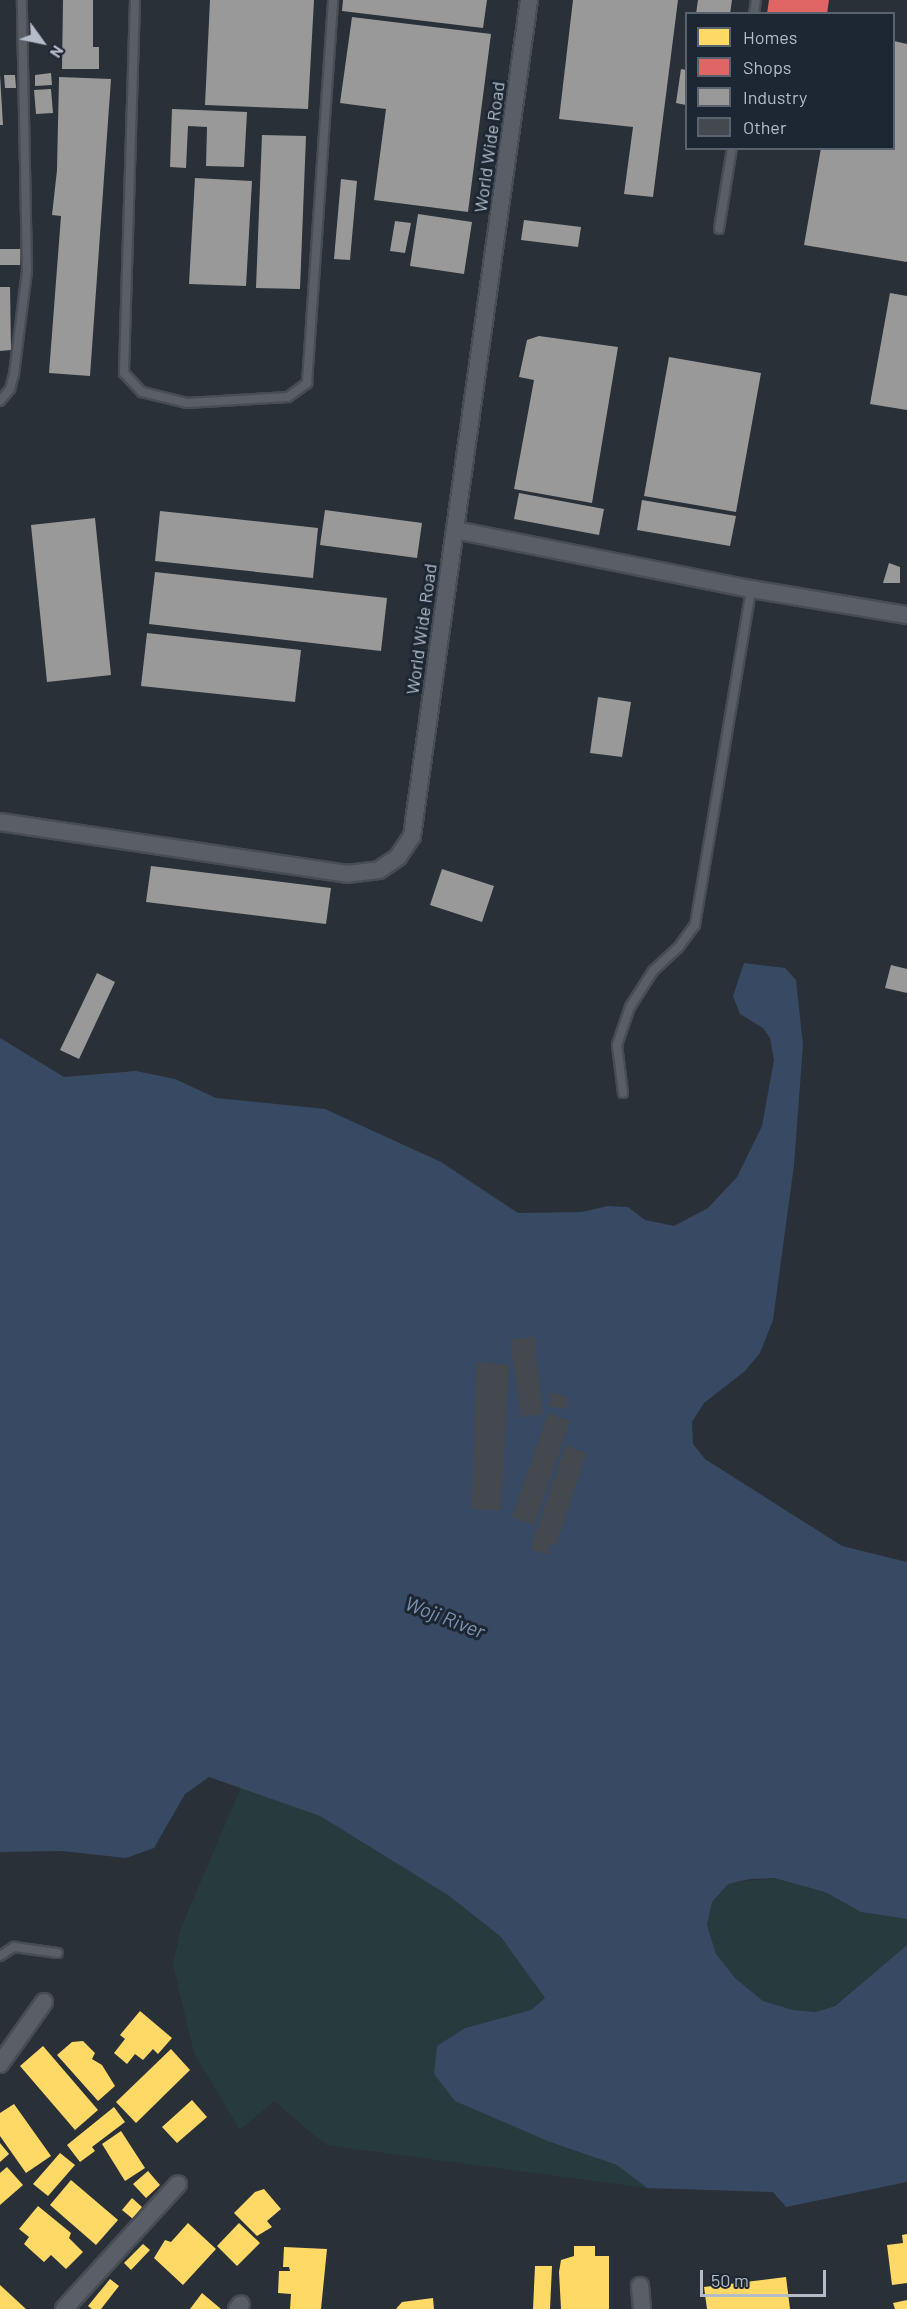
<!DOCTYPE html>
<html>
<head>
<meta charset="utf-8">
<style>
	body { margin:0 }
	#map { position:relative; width:907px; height:2309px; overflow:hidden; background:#2a3038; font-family:Barlow,sans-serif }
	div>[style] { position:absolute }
	.green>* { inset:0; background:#273a3e }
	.water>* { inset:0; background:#384963 }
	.homes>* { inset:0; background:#ffd966 }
	.shops>* { inset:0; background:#e06666 }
	.industry>* { inset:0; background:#999 }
	.building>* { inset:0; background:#444950 }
	.roads { filter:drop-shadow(2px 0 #484c53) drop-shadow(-2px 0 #484c53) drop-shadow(0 2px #484c53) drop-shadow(0 -2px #484c53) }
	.lane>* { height:8px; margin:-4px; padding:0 4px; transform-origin:4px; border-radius:4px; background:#5a5e66 }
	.street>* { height:16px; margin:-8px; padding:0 8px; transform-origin:8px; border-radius:8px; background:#5a5e66 }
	span { translate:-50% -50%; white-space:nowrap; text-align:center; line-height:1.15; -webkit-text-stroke:6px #1d2633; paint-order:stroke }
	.street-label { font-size:18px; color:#b4bcc9 }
	.water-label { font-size:20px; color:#7c92b1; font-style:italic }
	.legend { position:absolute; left:685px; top:12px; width:210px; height:138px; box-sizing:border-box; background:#1d2633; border:2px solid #59626f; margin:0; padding:8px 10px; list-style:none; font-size:18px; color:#b4bcc9 }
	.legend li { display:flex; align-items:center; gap:12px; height:30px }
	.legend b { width:30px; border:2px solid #59626f }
	.north { position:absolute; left:12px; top:12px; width:60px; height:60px; -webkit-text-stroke:4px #1d2633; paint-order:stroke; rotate:123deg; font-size:16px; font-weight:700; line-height:24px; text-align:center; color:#b4bcc9 }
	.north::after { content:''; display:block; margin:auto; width:21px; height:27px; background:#b4bcc9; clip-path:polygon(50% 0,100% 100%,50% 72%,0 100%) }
	.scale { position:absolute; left:700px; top:2270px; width:126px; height:27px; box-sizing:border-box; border:3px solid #b4bcc9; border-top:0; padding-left:8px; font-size:18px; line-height:21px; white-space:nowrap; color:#b4bcc9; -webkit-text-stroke:4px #1d2633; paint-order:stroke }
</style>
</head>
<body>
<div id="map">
	<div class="green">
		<div style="clip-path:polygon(241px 1787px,320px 1816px,448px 1895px,501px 1937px,545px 1998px,531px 2010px,465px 2028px,550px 2142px,617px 2165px,647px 2188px,326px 2145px,274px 2101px,240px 2130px,194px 2053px,173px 1964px,181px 1928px)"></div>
		<div style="clip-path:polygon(774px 1878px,825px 1892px,861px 1912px,907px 1919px,907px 1945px,834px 2006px,816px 2012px,793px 2010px,763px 2001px,735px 1978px,716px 1955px,707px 1925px,712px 1901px,728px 1883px)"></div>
	</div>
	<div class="water">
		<div style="clip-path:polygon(744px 963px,785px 968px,796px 980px,803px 1045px,794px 1165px,773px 1320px,760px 1353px,745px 1371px,704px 1403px,692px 1422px,693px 1444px,705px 1459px,842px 1546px,907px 1562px,907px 1919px,861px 1912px,825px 1892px,774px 1878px,750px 1879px,728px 1884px,712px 1902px,707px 1925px,716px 1954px,735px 1978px,763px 2001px,793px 2010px,816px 2012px,835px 2006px,907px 1945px,907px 2182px,786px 2207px,773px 2192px,647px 2188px,617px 2165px,550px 2142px,455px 2101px,434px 2074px,437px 2046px,465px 2028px,531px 2010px,545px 1998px,501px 1937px,448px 1895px,320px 1816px,209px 1777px,185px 1794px,154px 1848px,126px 1858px,62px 1851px,0 1852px,0 1038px,64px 1077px,136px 1071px,175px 1079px,216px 1098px,325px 1109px,441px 1162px,518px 1213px,582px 1212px,608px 1206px,628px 1207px,645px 1220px,674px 1226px,708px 1208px,737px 1177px,762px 1126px,774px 1060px,770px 1038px,763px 1028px,740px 1014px,733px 996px)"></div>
	</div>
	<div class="homes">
		<div style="clip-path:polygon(140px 2011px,172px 2038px,158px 2054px,153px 2049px,143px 2060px,135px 2054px,127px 2064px,114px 2053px,125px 2039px,120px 2035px)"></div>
		<div style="clip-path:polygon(83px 2041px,95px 2053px,92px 2059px,102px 2065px,115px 2086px,98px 2101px,57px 2055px,72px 2042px)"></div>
		<div style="clip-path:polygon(43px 2046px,98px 2110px,75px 2130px,20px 2066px)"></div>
		<div style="clip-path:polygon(171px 2049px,190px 2070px,136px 2123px,116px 2102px)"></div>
		<div style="clip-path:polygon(192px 2100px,207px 2117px,177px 2143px,162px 2127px)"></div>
		<div style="clip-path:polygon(14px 2104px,51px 2156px,26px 2173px,0 2136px,0 2113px)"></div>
		<div style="clip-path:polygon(114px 2107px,125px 2122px,92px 2147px,95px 2151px,80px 2162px,67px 2145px)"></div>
		<div style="clip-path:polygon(121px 2131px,145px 2168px,125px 2181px,102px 2144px)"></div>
		<div style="clip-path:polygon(0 2143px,9px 2154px,0 2162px)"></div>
		<div style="clip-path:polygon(60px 2153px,75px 2165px,48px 2196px,33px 2184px)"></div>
		<div style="clip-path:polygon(7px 2167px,23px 2185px,0 2205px,0 2173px)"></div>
		<div style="clip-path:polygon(148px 2171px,160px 2185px,146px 2198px,133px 2184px)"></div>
		<div style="clip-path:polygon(71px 2180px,118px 2220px,96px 2245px,50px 2205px)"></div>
		<div style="clip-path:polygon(264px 2189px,281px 2209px,267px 2221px,272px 2227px,257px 2236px,234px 2213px,255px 2192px)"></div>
		<div style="clip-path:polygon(132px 2198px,142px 2207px,133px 2219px,122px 2210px)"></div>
		<div style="clip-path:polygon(38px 2206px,71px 2233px,69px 2238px,83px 2252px,66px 2269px,51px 2255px,44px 2262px,24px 2244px,29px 2237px,19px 2229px)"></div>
		<div style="clip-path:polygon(188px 2223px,216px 2249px,183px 2285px,154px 2258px,165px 2240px,171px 2242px)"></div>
		<div style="clip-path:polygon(239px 2223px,260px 2243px,237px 2266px,217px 2246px)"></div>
		<div style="clip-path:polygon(907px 2234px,907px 2283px,892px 2285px,887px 2245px,903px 2243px,902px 2235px)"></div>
		<div style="clip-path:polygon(143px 2244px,150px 2250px,131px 2270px,124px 2263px)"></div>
		<div style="clip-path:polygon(574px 2246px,595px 2246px,595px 2256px,609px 2256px,609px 2309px,561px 2309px,559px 2272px,561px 2260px,574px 2256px)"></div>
		<div style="clip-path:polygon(284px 2247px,327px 2249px,321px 2309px,290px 2309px,291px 2294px,278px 2293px,279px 2271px,290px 2271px,289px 2267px,283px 2267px)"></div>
		<div style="clip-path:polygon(535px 2266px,552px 2266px,550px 2309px,533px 2309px)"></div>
		<div style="clip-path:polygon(786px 2277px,790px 2309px,707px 2309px,704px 2287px)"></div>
		<div style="clip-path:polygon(110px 2279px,119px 2286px,101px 2309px,92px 2309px,88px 2306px)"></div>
		<div style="clip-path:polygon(0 2285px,26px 2309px,0 2309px)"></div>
		<div style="clip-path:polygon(202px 2293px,221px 2309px,190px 2309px)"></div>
		<div style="clip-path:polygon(433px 2298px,434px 2309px,396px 2309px,402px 2302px)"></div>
		<div style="clip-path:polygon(907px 2300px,907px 2309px,895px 2309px,893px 2303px)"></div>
	</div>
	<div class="shops">
		<div style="clip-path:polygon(769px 0,829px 0,827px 14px,767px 14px)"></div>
	</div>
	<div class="industry">
		<div style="clip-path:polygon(63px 0,93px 0,93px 47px,99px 47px,99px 69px,62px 69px)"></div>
		<div style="clip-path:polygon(210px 0,314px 0,308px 109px,205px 105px)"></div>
		<div style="clip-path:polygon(343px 0,487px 0,483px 28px,342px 11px)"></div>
		<div style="clip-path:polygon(573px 0,678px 0,653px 197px,624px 194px,633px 127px,559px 119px)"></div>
		<div style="clip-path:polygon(698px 0,732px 0,730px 14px,696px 14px)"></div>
		<div style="clip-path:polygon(352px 17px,491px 34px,468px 212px,374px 200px,386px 109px,340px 103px)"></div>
		<div style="clip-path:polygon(894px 41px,907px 44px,907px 262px,804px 245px,821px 148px,894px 148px)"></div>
		<div style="clip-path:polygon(681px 69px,686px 70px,686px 105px,676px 103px)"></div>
		<div style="clip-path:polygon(51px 73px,52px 85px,35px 86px,35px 75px)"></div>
		<div style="clip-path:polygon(0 75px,3px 125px,0 125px)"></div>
		<div style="clip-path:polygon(4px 75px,15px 75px,16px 88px,5px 88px)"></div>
		<div style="clip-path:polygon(59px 77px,111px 79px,90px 376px,49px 373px,61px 216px,52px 215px,57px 170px)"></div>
		<div style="clip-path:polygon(51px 89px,53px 113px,36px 114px,34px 90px)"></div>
		<div style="clip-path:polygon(172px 109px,247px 112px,244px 167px,206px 166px,207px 127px,188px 126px,186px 168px,170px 167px)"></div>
		<div style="clip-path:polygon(262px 135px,306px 136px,300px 289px,256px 288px)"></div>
		<div style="clip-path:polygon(195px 178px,252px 181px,246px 286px,189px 284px)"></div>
		<div style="clip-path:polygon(341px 179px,357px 181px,350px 260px,334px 259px)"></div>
		<div style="clip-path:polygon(418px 214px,472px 222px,464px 274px,410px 266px)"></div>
		<div style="clip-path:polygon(524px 220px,581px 227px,578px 247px,521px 240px)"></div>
		<div style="clip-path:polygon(395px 221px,411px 223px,405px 253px,390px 251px)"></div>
		<div style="clip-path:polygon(0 249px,21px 249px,20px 265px,0 265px)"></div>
		<div style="clip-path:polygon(0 287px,10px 287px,11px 350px,0 351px)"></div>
		<div style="clip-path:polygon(890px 293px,907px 296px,907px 410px,870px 404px)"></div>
		<div style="clip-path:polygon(539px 336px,618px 347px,592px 503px,514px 489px,534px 380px,519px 377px,527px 340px)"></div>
		<div style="clip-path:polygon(669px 357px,761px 373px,736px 512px,644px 496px)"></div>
		<div style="clip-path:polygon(519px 493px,604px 509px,599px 535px,514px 519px)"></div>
		<div style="clip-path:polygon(642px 500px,736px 516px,730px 546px,637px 530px)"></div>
		<div style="clip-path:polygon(325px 510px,422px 523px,417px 558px,320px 545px)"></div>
		<div style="clip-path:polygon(160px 511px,318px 528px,313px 578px,155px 561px)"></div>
		<div style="clip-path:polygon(95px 518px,111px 675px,47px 682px,31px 525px)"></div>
		<div style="clip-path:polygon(889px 563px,900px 567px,900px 583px,883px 583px)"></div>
		<div style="clip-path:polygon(155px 572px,387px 598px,381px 651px,149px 624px)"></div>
		<div style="clip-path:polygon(147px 633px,301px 650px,295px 702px,141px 686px)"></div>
		<div style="clip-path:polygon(598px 697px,631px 702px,622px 757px,590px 753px)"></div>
		<div style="clip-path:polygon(151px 866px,331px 888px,326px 924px,146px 902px)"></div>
		<div style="clip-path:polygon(442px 869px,494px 886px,482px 922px,430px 905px)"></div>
		<div style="clip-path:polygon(891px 965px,907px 969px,907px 993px,885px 988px)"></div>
		<div style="clip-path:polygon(97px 973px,115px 982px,79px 1059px,60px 1050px)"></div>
	</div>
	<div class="building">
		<div style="clip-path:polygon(534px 1336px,543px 1414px,521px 1417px,510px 1340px)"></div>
		<div style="clip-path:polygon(476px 1362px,509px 1365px,501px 1511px,472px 1509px)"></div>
		<div style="clip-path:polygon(550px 1392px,567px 1397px,567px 1408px,550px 1407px)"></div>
		<div style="clip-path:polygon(548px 1413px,570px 1421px,534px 1525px,512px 1517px)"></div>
		<div style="clip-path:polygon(566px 1444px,586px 1454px,556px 1545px,551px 1544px,548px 1555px,530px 1549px)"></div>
	</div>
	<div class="roads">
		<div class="lane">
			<div style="left:135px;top:0;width:373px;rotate:91.7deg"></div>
			<div style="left:124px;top:373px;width:26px;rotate:47deg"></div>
			<div style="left:142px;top:392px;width:46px;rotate:13.7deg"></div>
			<div style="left:187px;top:403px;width:101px;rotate:-3.4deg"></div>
			<div style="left:288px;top:397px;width:24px;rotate:-36deg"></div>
			<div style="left:307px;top:383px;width:384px;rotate:-86.1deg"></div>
			<div style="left:754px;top:14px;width:14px;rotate:-82deg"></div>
			<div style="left:719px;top:229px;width:82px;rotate:-80.9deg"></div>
			<div style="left:0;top:401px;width:16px;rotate:-50deg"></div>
			<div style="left:10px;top:389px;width:16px;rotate:-75deg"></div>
			<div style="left:14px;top:374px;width:104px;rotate:-82.8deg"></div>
			<div style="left:27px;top:271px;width:271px;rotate:-91.1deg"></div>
			<div style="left:623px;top:1093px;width:48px;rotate:-97.1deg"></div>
			<div style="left:617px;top:1045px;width:40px;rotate:-71.1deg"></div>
			<div style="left:630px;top:1007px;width:43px;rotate:-57.4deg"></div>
			<div style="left:653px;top:971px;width:34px;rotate:-43deg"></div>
			<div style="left:678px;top:948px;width:29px;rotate:-54deg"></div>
			<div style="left:695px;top:925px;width:341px;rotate:-80.5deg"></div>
			<div style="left:0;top:1956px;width:17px;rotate:-33deg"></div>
			<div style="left:14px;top:1947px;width:44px;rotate:7.8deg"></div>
		</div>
		<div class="street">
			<div style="left:455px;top:530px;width:302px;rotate:11.3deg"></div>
			<div style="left:751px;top:589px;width:158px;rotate:9.5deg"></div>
			<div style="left:0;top:822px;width:351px;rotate:8.5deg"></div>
			<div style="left:347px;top:874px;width:32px;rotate:-7deg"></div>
			<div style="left:379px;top:870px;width:23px;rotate:-34deg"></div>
			<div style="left:398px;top:857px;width:25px;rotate:-56deg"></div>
			<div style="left:412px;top:836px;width:844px;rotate:-82.03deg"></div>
			<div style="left:0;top:2064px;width:76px;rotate:-54.6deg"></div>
			<div style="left:640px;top:2286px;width:23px;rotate:85deg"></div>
			<div style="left:64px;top:2309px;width:169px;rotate:-47.6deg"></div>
			<div style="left:237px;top:2309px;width:6px;rotate:-51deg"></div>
		</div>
	</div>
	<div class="street-label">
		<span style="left:489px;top:147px;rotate:-82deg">World Wide Road</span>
		<span style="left:421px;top:629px;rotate:-82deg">World Wide Road</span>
	</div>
	<div class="water-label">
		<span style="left:445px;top:1617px;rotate:21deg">Woji River</span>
	</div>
	<ul class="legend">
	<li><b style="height:16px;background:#ffd966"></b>Homes</li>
	<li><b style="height:16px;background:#e06666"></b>Shops</li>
	<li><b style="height:16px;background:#999"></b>Industry</li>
	<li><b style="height:16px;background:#444950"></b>Other</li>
	</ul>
	<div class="north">N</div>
	<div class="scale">50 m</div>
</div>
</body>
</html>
